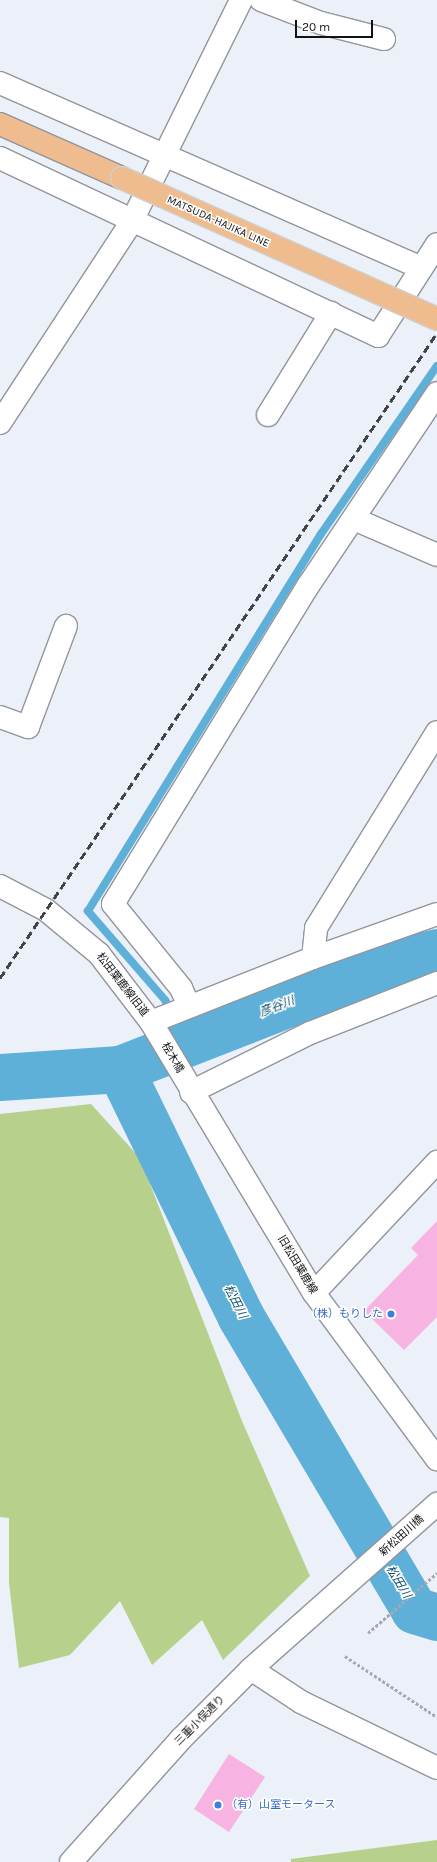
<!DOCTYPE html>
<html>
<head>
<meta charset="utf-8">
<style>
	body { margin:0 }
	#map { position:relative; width:437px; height:1862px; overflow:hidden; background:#ecf0f8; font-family:Karla,"Noto Sans JP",sans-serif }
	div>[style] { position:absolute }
	.green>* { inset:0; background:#b7d18d }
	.stream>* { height:8px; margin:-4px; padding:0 4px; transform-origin:4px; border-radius:4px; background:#5fb0d8 }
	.river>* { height:47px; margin:-23.5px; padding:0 23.5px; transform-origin:23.5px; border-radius:23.5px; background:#5fb0d8 }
	.building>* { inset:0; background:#f7b3e1 }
	.path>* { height:2.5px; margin-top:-1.25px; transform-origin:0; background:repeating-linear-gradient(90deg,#a6a9af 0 3px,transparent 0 5px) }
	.roads { filter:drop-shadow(1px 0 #91959c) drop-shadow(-1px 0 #91959c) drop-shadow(0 1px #91959c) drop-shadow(0 -1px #91959c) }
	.minor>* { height:22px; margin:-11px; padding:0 11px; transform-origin:11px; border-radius:11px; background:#fff }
	.major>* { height:22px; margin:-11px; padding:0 11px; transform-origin:11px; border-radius:11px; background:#eebc8e }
	.rail>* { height:3px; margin-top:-1.5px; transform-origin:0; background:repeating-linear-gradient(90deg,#414346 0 8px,transparent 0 12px) }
	.bridges { filter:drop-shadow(1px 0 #cfd0d0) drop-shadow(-1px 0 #cfd0d0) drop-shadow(0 1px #cfd0d0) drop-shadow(0 -1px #cfd0d0) }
	.major-bridge>* { height:22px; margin:-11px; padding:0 11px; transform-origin:11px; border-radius:11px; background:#eebc8e }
	.dots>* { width:11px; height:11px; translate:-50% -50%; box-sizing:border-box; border:2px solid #fff; border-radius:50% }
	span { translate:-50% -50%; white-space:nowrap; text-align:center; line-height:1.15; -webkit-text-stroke:3px #fff; paint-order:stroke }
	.street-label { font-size:11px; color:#101214 }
	.shop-label { font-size:11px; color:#366cbe }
	.right { translate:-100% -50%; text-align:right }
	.left { translate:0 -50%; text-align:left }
	.water-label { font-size:12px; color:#0c4f6a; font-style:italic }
	.scale { position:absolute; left:295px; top:20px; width:78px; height:18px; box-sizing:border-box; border:2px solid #101214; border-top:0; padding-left:5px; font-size:12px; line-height:14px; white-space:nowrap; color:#101214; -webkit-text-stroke:3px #fff; paint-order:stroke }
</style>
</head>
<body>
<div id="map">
	<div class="green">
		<div style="clip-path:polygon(91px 1104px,140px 1158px,242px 1421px,310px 1576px,223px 1660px,202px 1620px,152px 1665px,120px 1601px,70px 1655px,19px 1668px,9px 1583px,9px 1518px,0 1517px,0 1114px)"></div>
		<div style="clip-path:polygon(437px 1840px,437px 1862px,291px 1862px,291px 1859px)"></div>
	</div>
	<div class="stream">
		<div style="left:189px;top:1043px;width:49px;rotate:-119.2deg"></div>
		<div style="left:165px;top:1000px;width:118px;rotate:-130.9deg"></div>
		<div style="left:88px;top:911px;width:443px;rotate:-58.3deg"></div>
		<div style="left:321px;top:534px;width:204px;rotate:-55.4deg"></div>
	</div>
	<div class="river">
		<div style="left:120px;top:1069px;width:294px;rotate:-21.3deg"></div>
		<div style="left:394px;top:962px;width:44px;rotate:-13.1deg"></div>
		<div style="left:0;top:1077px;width:120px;rotate:-3.8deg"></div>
		<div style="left:120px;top:1069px;width:276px;rotate:64deg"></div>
		<div style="left:241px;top:1317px;width:340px;rotate:59.4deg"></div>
		<div style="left:414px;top:1610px;width:24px;rotate:17deg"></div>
	</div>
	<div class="building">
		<div style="clip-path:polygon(437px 1221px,437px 1317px,404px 1350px,364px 1311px,418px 1255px,411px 1248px)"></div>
		<div style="clip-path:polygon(229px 1754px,265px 1777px,229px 1832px,194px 1809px)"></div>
	</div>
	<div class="path">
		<div style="left:368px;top:1633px;width:91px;rotate:-41deg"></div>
		<div style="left:345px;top:1656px;width:110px;rotate:33.5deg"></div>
	</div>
	<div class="roads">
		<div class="minor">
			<div style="left:261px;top:0;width:64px;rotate:21deg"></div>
			<div style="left:321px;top:23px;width:65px;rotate:14.3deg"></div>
			<div style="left:0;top:83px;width:460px;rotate:23.7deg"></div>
			<div style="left:0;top:158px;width:418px;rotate:25.2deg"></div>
			<div style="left:378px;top:336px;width:109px;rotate:-57.3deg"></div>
			<div style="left:268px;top:415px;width:120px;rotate:-58.3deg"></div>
			<div style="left:0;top:423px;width:241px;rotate:-56.8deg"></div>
			<div style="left:132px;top:221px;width:246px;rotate:-63.7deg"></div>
			<div style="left:354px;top:519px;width:90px;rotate:23.4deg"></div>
			<div style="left:0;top:717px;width:30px;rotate:20deg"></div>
			<div style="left:28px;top:727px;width:108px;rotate:-69.4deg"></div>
			<div style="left:0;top:886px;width:52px;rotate:27.6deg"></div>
			<div style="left:46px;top:910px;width:69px;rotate:39.7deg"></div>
			<div style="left:99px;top:954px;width:86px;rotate:52.6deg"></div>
			<div style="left:151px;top:1022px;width:316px;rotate:59deg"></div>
			<div style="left:314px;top:1293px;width:207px;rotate:53.5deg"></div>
			<div style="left:313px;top:958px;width:30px;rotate:-84deg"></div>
			<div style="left:316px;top:928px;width:230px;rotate:-58.3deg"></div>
			<div style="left:189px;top:1006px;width:20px;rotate:-114deg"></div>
			<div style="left:181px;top:988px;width:108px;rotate:-129deg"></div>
			<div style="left:113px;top:904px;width:373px;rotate:-58.5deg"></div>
			<div style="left:308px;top:586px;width:232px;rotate:-56.2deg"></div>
			<div style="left:151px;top:1022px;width:174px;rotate:-21.6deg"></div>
			<div style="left:313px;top:958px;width:132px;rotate:-19.5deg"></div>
			<div style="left:191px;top:1092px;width:133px;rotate:-26.4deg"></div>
			<div style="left:310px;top:1033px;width:136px;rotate:-21.5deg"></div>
			<div style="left:314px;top:1293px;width:180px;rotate:-46.8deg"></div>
			<div style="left:251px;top:1669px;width:60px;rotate:33.4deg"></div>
			<div style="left:301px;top:1702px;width:151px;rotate:25.9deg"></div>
			<div style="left:71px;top:1862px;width:166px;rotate:-48.2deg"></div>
			<div style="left:182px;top:1738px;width:98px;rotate:-45deg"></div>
			<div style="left:251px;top:1669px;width:249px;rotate:-41.6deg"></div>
		</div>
		<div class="major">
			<div style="left:0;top:124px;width:133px;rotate:23.9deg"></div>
		</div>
	</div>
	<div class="rail">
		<div style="left:0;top:978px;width:779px;rotate:-55.88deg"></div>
	</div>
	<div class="bridges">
		<div class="major-bridge">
			<div style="left:122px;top:178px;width:345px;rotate:24.1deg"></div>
		</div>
	</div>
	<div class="dots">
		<div style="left:391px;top:1314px;background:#3f7fe0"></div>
		<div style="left:218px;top:1805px;background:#3f7fe0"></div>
	</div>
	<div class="street-label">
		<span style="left:218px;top:222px;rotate:24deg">MATSUDA-HAJIKA LINE</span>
		<span style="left:122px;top:985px;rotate:52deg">松田葉鹿線旧道</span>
		<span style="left:172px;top:1058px;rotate:60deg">桧木橋</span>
		<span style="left:297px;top:1265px;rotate:59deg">旧松田葉鹿線</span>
		<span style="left:402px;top:1536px;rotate:-42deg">新松田川橋</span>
		<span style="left:200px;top:1721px;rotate:-45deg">三重小俣通り</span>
	</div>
	<div class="shop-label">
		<span class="right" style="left:383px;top:1314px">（株）もりした</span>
		<span class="left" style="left:226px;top:1805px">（有）山室モータース</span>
	</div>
	<div class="water-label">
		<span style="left:277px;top:1007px;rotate:-21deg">彦谷川</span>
		<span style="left:235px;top:1302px;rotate:63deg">松田川</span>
		<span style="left:398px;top:1582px;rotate:59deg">松田川</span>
	</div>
	<div class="scale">20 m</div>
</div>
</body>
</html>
